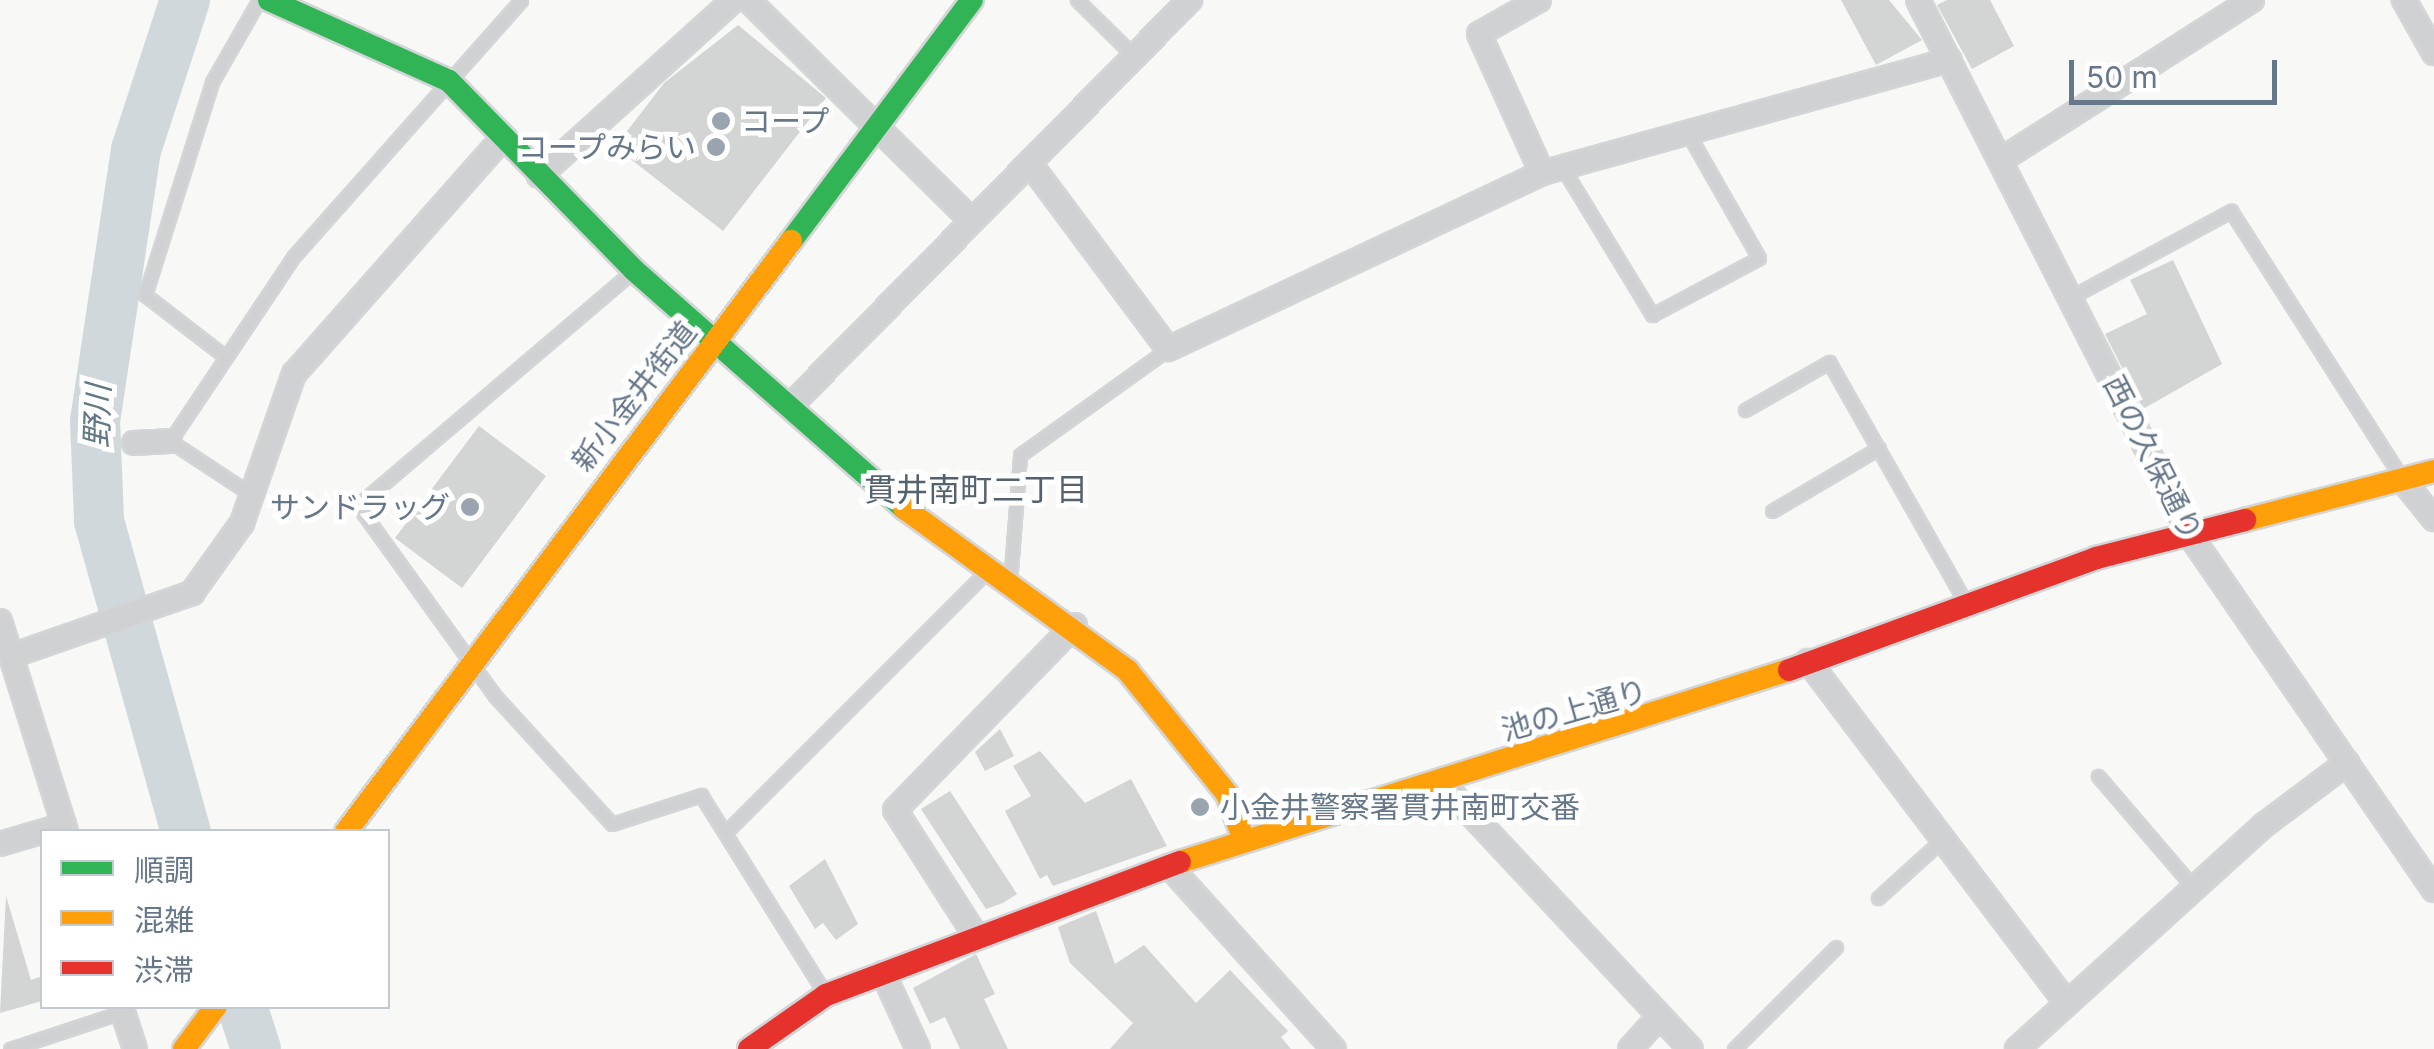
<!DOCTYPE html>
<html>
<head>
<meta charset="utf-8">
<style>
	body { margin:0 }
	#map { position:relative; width:2434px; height:1049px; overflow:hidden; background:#f8f8f7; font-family:Inter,"Noto Sans JP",sans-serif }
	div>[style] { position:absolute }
	.river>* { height:50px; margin:-25px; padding:0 25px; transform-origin:25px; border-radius:25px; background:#d1d8dc }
	.building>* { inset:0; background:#d3d4d4 }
	.roads { filter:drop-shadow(2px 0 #d3d5d6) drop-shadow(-2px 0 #d3d5d6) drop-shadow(0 2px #d3d5d6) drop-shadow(0 -2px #d3d5d6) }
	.lane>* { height:11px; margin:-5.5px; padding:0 5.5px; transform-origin:5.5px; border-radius:5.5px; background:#d0d1d2 }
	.street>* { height:22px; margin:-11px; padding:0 11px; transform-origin:11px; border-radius:11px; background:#d0d1d2 }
	.fast>* { height:22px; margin:-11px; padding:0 11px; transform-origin:11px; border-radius:11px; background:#30b455 }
	.slow>* { height:22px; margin:-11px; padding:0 11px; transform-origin:11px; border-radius:11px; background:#ff9f0a }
	.jam>* { height:22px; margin:-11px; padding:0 11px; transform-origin:11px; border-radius:11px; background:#e5322d }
	.dots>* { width:28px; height:28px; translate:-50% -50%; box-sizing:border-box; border:5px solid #fff; border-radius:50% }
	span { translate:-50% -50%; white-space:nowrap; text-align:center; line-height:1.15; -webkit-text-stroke:10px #fff; paint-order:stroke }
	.poi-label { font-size:30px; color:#667789 }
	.left { translate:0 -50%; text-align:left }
	.right { translate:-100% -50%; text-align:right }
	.street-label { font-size:30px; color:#667789 }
	.water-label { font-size:32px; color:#627884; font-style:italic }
	.neighbourhood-label { font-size:32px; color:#54616e }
	.legend { position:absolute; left:40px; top:829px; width:350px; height:180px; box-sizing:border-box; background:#fff; border:2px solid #c2c9d0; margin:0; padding:12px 18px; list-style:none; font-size:30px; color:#667789 }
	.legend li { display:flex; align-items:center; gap:20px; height:50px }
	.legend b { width:50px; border:2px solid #c2c9d0 }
	.scale { position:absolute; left:2069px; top:60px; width:208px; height:45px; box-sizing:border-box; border:5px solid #667789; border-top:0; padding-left:12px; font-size:30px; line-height:35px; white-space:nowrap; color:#667789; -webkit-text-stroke:8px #fff; paint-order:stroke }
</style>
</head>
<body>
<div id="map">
	<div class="river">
		<div style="left:185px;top:0;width:158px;rotate:108.1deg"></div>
		<div style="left:136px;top:150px;width:273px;rotate:98.6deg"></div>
		<div style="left:95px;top:420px;width:101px;rotate:87.7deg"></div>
		<div style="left:99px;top:521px;width:323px;rotate:74.4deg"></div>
		<div style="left:242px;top:1006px;width:45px;rotate:72deg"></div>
	</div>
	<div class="building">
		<div style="clip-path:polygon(1841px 0,1889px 0,1922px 40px,1876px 65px)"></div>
		<div style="clip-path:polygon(1947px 0,1990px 0,2014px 46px,1972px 69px,1937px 5px)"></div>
		<div style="clip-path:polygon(738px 25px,826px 98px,723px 231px,615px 147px,664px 83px)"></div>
		<div style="clip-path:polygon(2173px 260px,2222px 364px,2143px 409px,2105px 334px,2147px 314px,2130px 280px)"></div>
		<div style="clip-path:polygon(479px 426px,546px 476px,462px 588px,395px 538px)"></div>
		<div style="clip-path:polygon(1000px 729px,1014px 756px,985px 771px,975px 752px)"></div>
		<div style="clip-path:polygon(1040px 751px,1085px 803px,1131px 779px,1167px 846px,1053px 886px,1047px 875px,1040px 879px,1005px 811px,1031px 796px,1013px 766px)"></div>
		<div style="clip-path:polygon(950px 791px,1017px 894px,1003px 903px,986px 909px,921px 809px)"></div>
		<div style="clip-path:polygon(825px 859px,858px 924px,836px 940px,823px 923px,815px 929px,789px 886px)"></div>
		<div style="clip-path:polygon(6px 896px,31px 980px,42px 976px,42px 1001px,0 1013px)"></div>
		<div style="clip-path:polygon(1096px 911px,1115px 964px,1144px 945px,1196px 1003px,1230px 970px,1288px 1031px,1281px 1037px,1291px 1049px,1110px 1049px,1133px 1023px,1070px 963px,1058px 927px)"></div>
		<div style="clip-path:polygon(976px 954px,995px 994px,984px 999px,1008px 1049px,960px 1049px,945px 1017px,930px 1024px,913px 988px)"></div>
	</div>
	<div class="roads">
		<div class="lane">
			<div style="left:1077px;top:0;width:83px;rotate:44.5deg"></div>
			<div style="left:1564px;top:170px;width:170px;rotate:58.7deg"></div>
			<div style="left:1652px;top:315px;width:121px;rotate:-28deg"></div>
			<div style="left:1759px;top:258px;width:137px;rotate:-119.7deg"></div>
			<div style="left:633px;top:271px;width:356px;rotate:139.6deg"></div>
			<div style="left:362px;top:502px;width:11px;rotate:85deg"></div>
			<div style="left:363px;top:513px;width:226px;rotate:54.2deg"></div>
			<div style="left:495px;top:696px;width:173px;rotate:47.6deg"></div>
			<div style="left:612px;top:824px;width:94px;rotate:-18deg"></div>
			<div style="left:701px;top:795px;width:232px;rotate:58deg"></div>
			<div style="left:2071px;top:297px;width:182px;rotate:-28.3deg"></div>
			<div style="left:2231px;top:211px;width:317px;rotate:57.4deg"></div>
			<div style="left:223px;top:355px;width:98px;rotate:-142.4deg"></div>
			<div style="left:145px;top:295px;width:223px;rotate:-72.5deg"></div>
			<div style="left:212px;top:82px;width:95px;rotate:-60.2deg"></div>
			<div style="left:1745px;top:410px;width:97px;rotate:-29.7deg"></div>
			<div style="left:1829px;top:362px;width:277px;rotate:60.4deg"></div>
			<div style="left:252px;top:495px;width:98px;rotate:-146.6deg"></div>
			<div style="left:170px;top:441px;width:223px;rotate:-56.2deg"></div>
			<div style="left:294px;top:256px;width:342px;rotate:-48.4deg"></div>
			<div style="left:1772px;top:511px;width:124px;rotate:-30.5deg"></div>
			<div style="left:1010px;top:583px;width:128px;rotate:-85.5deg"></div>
			<div style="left:1020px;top:455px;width:182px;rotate:-35.6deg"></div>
			<div style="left:2098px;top:776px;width:146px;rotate:49.4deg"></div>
			<div style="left:727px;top:831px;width:365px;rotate:-45deg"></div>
			<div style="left:1878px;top:898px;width:88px;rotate:-42.2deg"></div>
			<div style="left:10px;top:1049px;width:118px;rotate:-18.3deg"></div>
			<div style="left:1734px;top:1049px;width:144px;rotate:-45deg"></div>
		</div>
		<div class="street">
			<div style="left:748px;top:0;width:312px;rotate:44.6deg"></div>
			<div style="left:1539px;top:0;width:69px;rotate:150.5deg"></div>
			<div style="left:1479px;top:34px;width:153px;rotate:65.6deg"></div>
			<div style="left:1918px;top:0;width:604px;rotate:63.01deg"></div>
			<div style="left:2192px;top:538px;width:427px;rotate:55.5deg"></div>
			<div style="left:2404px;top:0;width:61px;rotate:60.5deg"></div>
			<div style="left:2004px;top:158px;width:294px;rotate:-32.5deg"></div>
			<div style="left:1031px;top:165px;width:229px;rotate:53.3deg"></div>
			<div style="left:1168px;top:349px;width:413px;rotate:-25.2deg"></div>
			<div style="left:1542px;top:173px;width:423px;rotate:-15.5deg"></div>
			<div style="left:539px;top:176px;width:263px;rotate:-42.1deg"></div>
			<div style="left:790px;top:406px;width:570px;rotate:-45.43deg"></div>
			<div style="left:134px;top:443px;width:36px;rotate:-3deg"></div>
			<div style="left:2404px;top:482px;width:48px;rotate:51deg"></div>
			<div style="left:0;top:621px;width:221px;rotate:72.6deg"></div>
			<div style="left:11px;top:656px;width:192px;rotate:-19.2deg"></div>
			<div style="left:192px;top:593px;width:86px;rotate:-54.5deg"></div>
			<div style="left:242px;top:523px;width:158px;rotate:-70.8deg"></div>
			<div style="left:294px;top:374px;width:314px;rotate:-48.5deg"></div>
			<div style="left:1808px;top:661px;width:428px;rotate:52.9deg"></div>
			<div style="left:1440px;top:781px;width:367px;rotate:46.9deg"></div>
			<div style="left:0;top:844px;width:67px;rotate:-16.5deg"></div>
			<div style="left:1169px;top:866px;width:246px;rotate:48deg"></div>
			<div style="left:974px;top:933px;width:146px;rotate:-122.7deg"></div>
			<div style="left:895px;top:810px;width:258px;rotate:-45.8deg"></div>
			<div style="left:883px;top:973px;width:84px;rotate:65.3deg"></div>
			<div style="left:121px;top:1006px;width:45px;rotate:72deg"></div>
			<div style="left:1630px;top:1049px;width:39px;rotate:-48deg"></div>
			<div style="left:2017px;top:1049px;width:333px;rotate:-42.2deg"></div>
			<div style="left:2264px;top:825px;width:104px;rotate:-36.8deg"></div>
		</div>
		<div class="fast">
			<div style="left:269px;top:0;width:197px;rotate:24.2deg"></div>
			<div style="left:449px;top:81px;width:264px;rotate:45.6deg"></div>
			<div style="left:634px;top:270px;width:360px;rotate:41.4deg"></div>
			<div style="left:791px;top:241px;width:301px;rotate:-53.1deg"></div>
		</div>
		<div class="slow">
			<div style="left:904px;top:508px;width:276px;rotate:36deg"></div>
			<div style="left:1127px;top:670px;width:159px;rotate:51.1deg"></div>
			<div style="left:1227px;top:794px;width:49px;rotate:69.7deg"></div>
			<div style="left:2245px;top:520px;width:195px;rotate:-14.5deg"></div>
			<div style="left:346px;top:832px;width:740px;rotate:-53.02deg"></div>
			<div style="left:1180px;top:862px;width:639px;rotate:-17.5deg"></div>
			<div style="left:184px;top:1049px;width:54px;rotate:-53.3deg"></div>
		</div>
		<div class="jam">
			<div style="left:1789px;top:670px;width:327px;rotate:-20deg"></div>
			<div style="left:2096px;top:558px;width:154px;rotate:-14.3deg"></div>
			<div style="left:749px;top:1049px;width:94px;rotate:-35deg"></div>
			<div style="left:826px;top:995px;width:378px;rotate:-20.6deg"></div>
		</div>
	</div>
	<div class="dots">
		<div style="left:721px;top:121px;background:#99a4b0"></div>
		<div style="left:716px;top:147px;background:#99a4b0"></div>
		<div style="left:470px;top:507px;background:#99a4b0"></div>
		<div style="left:1200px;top:807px;background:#99a4b0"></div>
	</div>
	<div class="poi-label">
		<span class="left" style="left:741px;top:121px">コープ</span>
		<span class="right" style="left:696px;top:147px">コープみらい</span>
		<span class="right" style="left:450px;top:507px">サンドラッグ</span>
		<span class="left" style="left:1220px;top:807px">小金井警察署貫井南町交番</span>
	</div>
	<div class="street-label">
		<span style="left:634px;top:396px;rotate:-52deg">新小金井街道</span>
		<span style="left:2153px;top:458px;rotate:63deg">西の久保通り</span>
		<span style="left:1574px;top:710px;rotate:-16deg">池の上通り</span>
	</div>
	<div class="water-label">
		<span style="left:98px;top:416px;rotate:-88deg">野川</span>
	</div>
	<div class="neighbourhood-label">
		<span style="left:976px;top:490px">貫井南町二丁目</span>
	</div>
	<ul class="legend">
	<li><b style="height:12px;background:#30b455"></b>順調</li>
	<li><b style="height:12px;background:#ff9f0a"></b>混雑</li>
	<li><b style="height:12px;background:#e5322d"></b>渋滞</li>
	</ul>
	<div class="scale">50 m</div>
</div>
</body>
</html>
